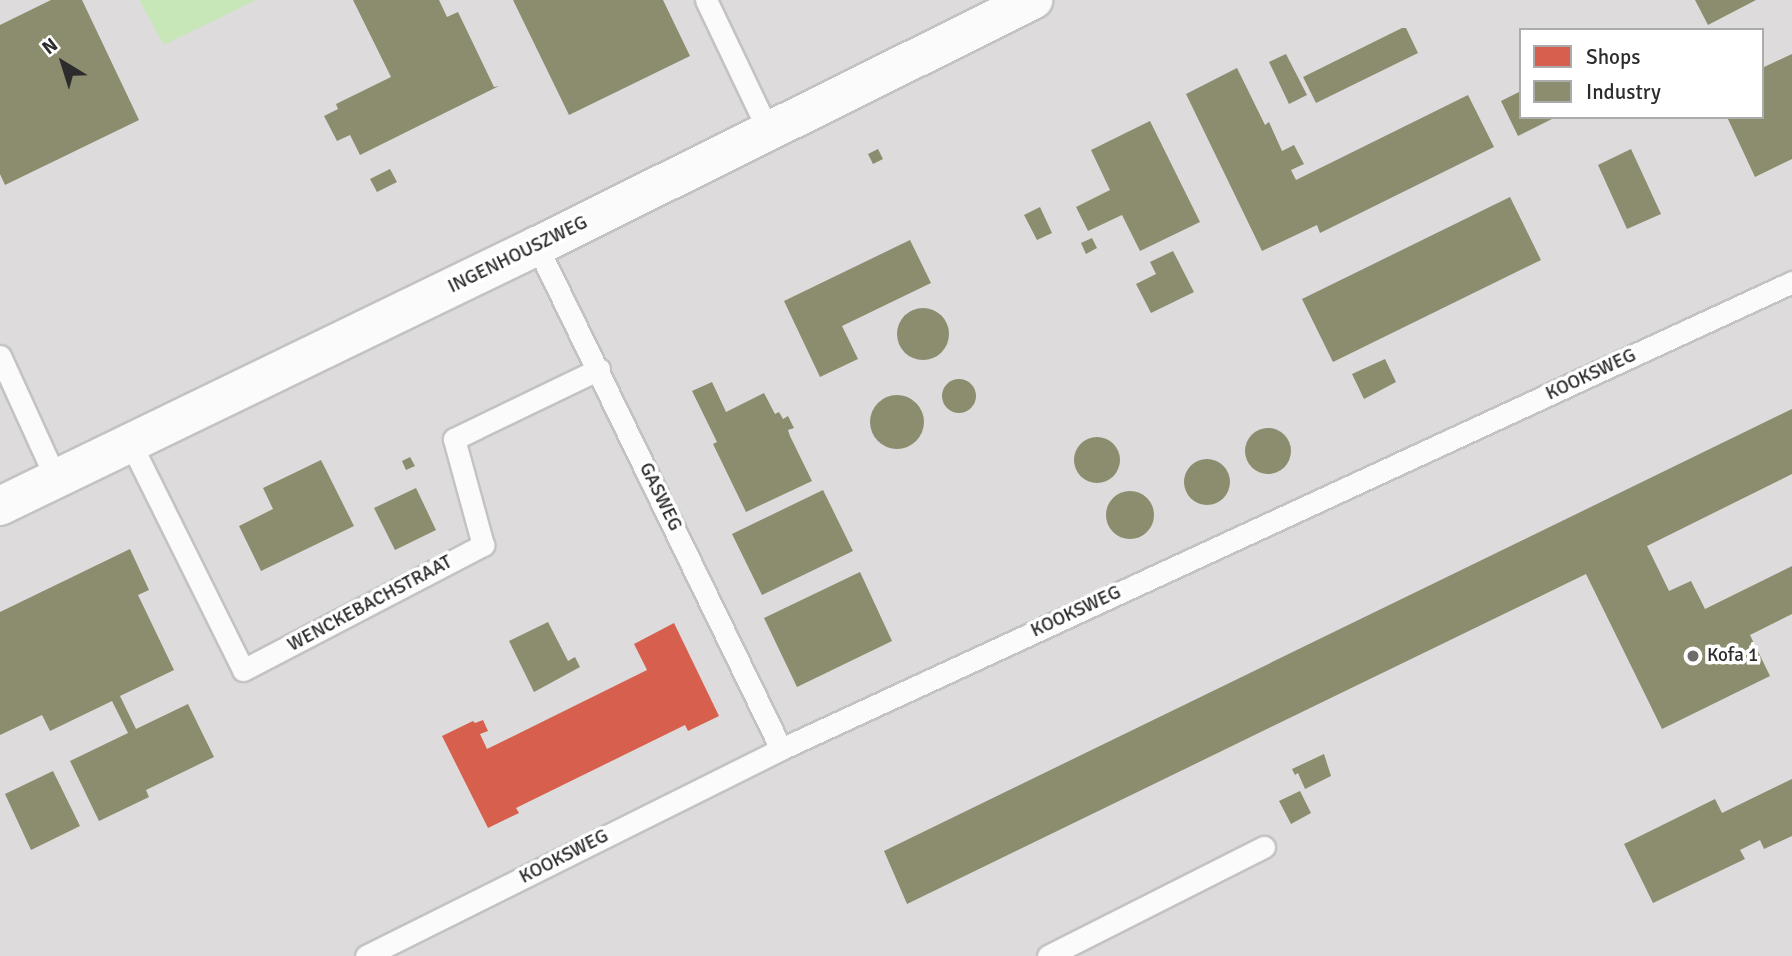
<!DOCTYPE html>
<html>
<head>
<meta charset="utf-8">
<style>
	body { margin:0 }
	#map { position:relative; width:1792px; height:956px; overflow:hidden; background:#eae7e2; font-family:Signika,sans-serif }
	div>[style] { position:absolute }
	.industrial>* { inset:0; background:#dedbdd }
	.green>* { inset:0; background:#c8e7b9 }
	.shops>* { inset:0; background:#d6604d }
	.industry>* { inset:0; background:#8c8c6e }
	.round { border-radius:50% }
	.roads { filter:drop-shadow(2px 0 #c4c3c3) drop-shadow(-2px 0 #c4c3c3) drop-shadow(0 2px #c4c3c3) drop-shadow(0 -2px #c4c3c3) }
	.service>* { height:21px; margin:-10.5px; padding:0 10.5px; transform-origin:10.5px; border-radius:10.5px; background:#fcfbfb }
	.minor>* { height:38px; margin:-19px; padding:0 19px; transform-origin:19px; border-radius:19px; background:#fcfbfb }
	.dots>* { width:19px; height:19px; translate:-50% -50%; box-sizing:border-box; border:4px solid #fff; border-radius:50% }
	span { translate:-50% -50%; white-space:nowrap; text-align:center; line-height:1.15; -webkit-text-stroke:7px #fff; paint-order:stroke }
	.street-label { font-size:19px; color:#2c2c2c }
	.poi-label { font-size:19px; color:#2c2c2c }
	.left { translate:0 -50%; text-align:left }
	.legend { position:absolute; left:1519px; top:28px; width:245px; height:91px; box-sizing:border-box; background:#fff; border:2px solid #ababab; margin:0; padding:9px 12px; list-style:none; font-size:21px; color:#2c2c2c }
	.legend li { display:flex; align-items:center; gap:14px; height:35px }
	.legend b { width:35px; border:2px solid #ababab }
	.north { position:absolute; left:28px; top:28px; width:70px; height:70px; -webkit-text-stroke:5px #fff; paint-order:stroke; rotate:322deg; font-size:19px; font-weight:700; line-height:28px; text-align:center; color:#2c2c2c }
	.north::after { content:''; display:block; margin:auto; width:24px; height:32px; background:#2c2c2c; clip-path:polygon(50% 0,100% 100%,50% 72%,0 100%) }
</style>
</head>
<body>
<div id="map">
	<div class="industrial">
		<div style="clip-path:polygon(evenodd,0 0,1792px 0,1792px 956px,0 956px,0 0,1521px 30px,1762px 30px,1762px 117px,1521px 117px,1521px 30px)"></div>
	</div>
	<div class="green">
		<div style="clip-path:polygon(139px 0,256px 0,164px 45px)"></div>
	</div>
	<div class="shops">
		<div style="clip-path:polygon(674px 623px,719px 716px,688px 731px,685px 725px,516px 808px,519px 813px,488px 828px,442px 736px,473px 721px,475px 723px,483px 720px,488px 731px,480px 734px,487px 749px,647px 670px,634px 644px)"></div>
	</div>
	<div class="industry">
		<div style="clip-path:polygon(51px 0,82px 0,139px 120px,5px 185px,0 174px,0 25px)"></div>
		<div style="clip-path:polygon(353px 0,439px 0,447px 17px,458px 12px,494px 87px,499px 86px,360px 155px,350px 135px,337px 141px,324px 116px,338px 109px,336px 104px,391px 77px)"></div>
		<div style="clip-path:polygon(513px 0,663px 0,690px 56px,569px 115px)"></div>
		<div style="clip-path:polygon(1695px 0,1756px 0,1708px 25px)"></div>
		<div style="clip-path:polygon(1402px 28px,1406px 28px,1418px 53px,1316px 103px,1303px 77px)"></div>
		<div style="clip-path:polygon(1286px 54px,1307px 95px,1289px 104px,1269px 62px)"></div>
		<div style="clip-path:polygon(1792px 54px,1792px 159px,1755px 177px,1727px 117px,1762px 117px,1762px 68px)"></div>
		<div style="clip-path:polygon(1237px 68px,1265px 125px,1269px 122px,1282px 151px,1294px 145px,1304px 164px,1291px 170px,1296px 180px,1468px 95px,1494px 147px,1320px 233px,1317px 225px,1262px 251px,1186px 94px)"></div>
		<div style="clip-path:polygon(1521px 91px,1521px 117px,1556px 117px,1518px 136px,1501px 101px)"></div>
		<div style="clip-path:polygon(1150px 121px,1200px 222px,1140px 251px,1122px 215px,1088px 231px,1076px 207px,1110px 190px,1091px 150px)"></div>
		<div style="clip-path:polygon(878px 149px,883px 159px,873px 164px,868px 154px)"></div>
		<div style="clip-path:polygon(1631px 149px,1661px 214px,1627px 229px,1598px 165px)"></div>
		<div style="clip-path:polygon(390px 169px,397px 182px,377px 192px,370px 179px)"></div>
		<div style="clip-path:polygon(1510px 197px,1541px 260px,1333px 362px,1302px 299px)"></div>
		<div style="clip-path:polygon(1040px 207px,1052px 233px,1037px 240px,1024px 215px)"></div>
		<div style="clip-path:polygon(1092px 238px,1097px 248px,1086px 254px,1081px 243px)"></div>
		<div style="clip-path:polygon(910px 240px,931px 283px,842px 326px,858px 359px,820px 377px,784px 301px)"></div>
		<div style="clip-path:polygon(1173px 251px,1194px 292px,1151px 313px,1136px 284px,1156px 274px,1150px 262px)"></div>
		<div class="round" style="left:897px;top:308px;width:52px;height:52px"></div>
		<div style="clip-path:polygon(1385px 359px,1396px 382px,1364px 399px,1352px 374px)"></div>
		<div class="round" style="left:942px;top:379px;width:34px;height:34px"></div>
		<div style="clip-path:polygon(712px 382px,726px 412px,764px 393px,775px 414px,779px 412px,783px 419px,788px 416px,794px 428px,788px 430px,790px 436px,812px 481px,746px 512px,713px 444px,717px 442px,692px 391px)"></div>
		<div class="round" style="left:870px;top:395px;width:54px;height:54px"></div>
		<div style="clip-path:polygon(1792px 409px,1792px 474px,1647px 546px,1669px 591px,1691px 581px,1705px 609px,1792px 566px,1792px 614px,1750px 635px,1770px 676px,1662px 729px,1586px 574px,907px 904px,884px 851px)"></div>
		<div class="round" style="left:1245px;top:428px;width:46px;height:46px"></div>
		<div class="round" style="left:1074px;top:437px;width:46px;height:46px"></div>
		<div style="clip-path:polygon(410px 457px,415px 466px,406px 470px,402px 461px)"></div>
		<div class="round" style="left:1184px;top:459px;width:46px;height:46px"></div>
		<div style="clip-path:polygon(321px 460px,354px 526px,261px 571px,239px 526px,273px 509px,263px 488px)"></div>
		<div style="clip-path:polygon(416px 488px,436px 530px,395px 550px,374px 508px)"></div>
		<div style="clip-path:polygon(823px 490px,853px 551px,762px 595px,732px 534px)"></div>
		<div class="round" style="left:1106px;top:491px;width:48px;height:48px"></div>
		<div style="clip-path:polygon(130px 549px,149px 590px,138px 595px,174px 670px,120px 696px,136px 729px,188px 704px,214px 757px,146px 790px,149px 797px,99px 821px,70px 761px,128px 733px,112px 701px,50px 731px,42px 715px,0 735px,0 612px)"></div>
		<div style="clip-path:polygon(860px 572px,892px 641px,797px 687px,764px 618px)"></div>
		<div style="clip-path:polygon(548px 622px,568px 661px,575px 657px,580px 667px,534px 692px,509px 641px)"></div>
		<div style="clip-path:polygon(1324px 754px,1331px 776px,1305px 789px,1298px 773px,1295px 775px,1292px 769px)"></div>
		<div style="clip-path:polygon(53px 771px,80px 826px,31px 850px,5px 794px)"></div>
		<div style="clip-path:polygon(1792px 779px,1792px 836px,1764px 849px,1760px 840px,1740px 850px,1745px 859px,1653px 903px,1624px 844px,1715px 799px,1722px 813px)"></div>
		<div style="clip-path:polygon(1300px 791px,1311px 813px,1291px 824px,1279px 801px)"></div>
	</div>
	<div class="roads">
		<div class="service">
			<div style="left:706px;top:0;width:146px;rotate:64.5deg"></div>
			<div style="left:537px;top:246px;width:559px;rotate:64.12deg"></div>
			<div style="left:0;top:356px;width:135px;rotate:65.5deg"></div>
			<div style="left:130px;top:442px;width:254px;rotate:63.6deg"></div>
			<div style="left:243px;top:670px;width:271px;rotate:-27.5deg"></div>
			<div style="left:483px;top:545px;width:110px;rotate:-105.3deg"></div>
			<div style="left:454px;top:439px;width:161px;rotate:-25.8deg"></div>
			<div style="left:366px;top:956px;width:464px;rotate:-26.5deg"></div>
			<div style="left:781px;top:749px;width:1114px;rotate:-24.79deg"></div>
			<div style="left:1048px;top:956px;width:242px;rotate:-26.8deg"></div>
		</div>
		<div class="minor">
			<div style="left:0;top:506px;width:597px;rotate:-25.83deg"></div>
			<div style="left:537px;top:246px;width:554px;rotate:-26.38deg"></div>
		</div>
	</div>
	<div class="dots">
		<div style="left:1693px;top:656px;background:#6e6d6c"></div>
	</div>
	<div class="street-label">
		<span style="left:518px;top:255px;rotate:-26deg">INGENHOUSZWEG</span>
		<span style="left:1591px;top:375px;rotate:-25deg">KOOKSWEG</span>
		<span style="left:660px;top:497px;rotate:64deg">GASWEG</span>
		<span style="left:370px;top:604px;rotate:-28deg">WENCKEBACHSTRAAT</span>
		<span style="left:1076px;top:612px;rotate:-25deg">KOOKSWEG</span>
		<span style="left:564px;top:857px;rotate:-27deg">KOOKSWEG</span>
	</div>
	<div class="poi-label">
		<span class="left" style="left:1707px;top:656px">Kofa 1</span>
	</div>
	<ul class="legend">
	<li><b style="height:19px;background:#d6604d"></b>Shops</li>
	<li><b style="height:19px;background:#8c8c6e"></b>Industry</li>
	</ul>
	<div class="north">N</div>
</div>
</body>
</html>
